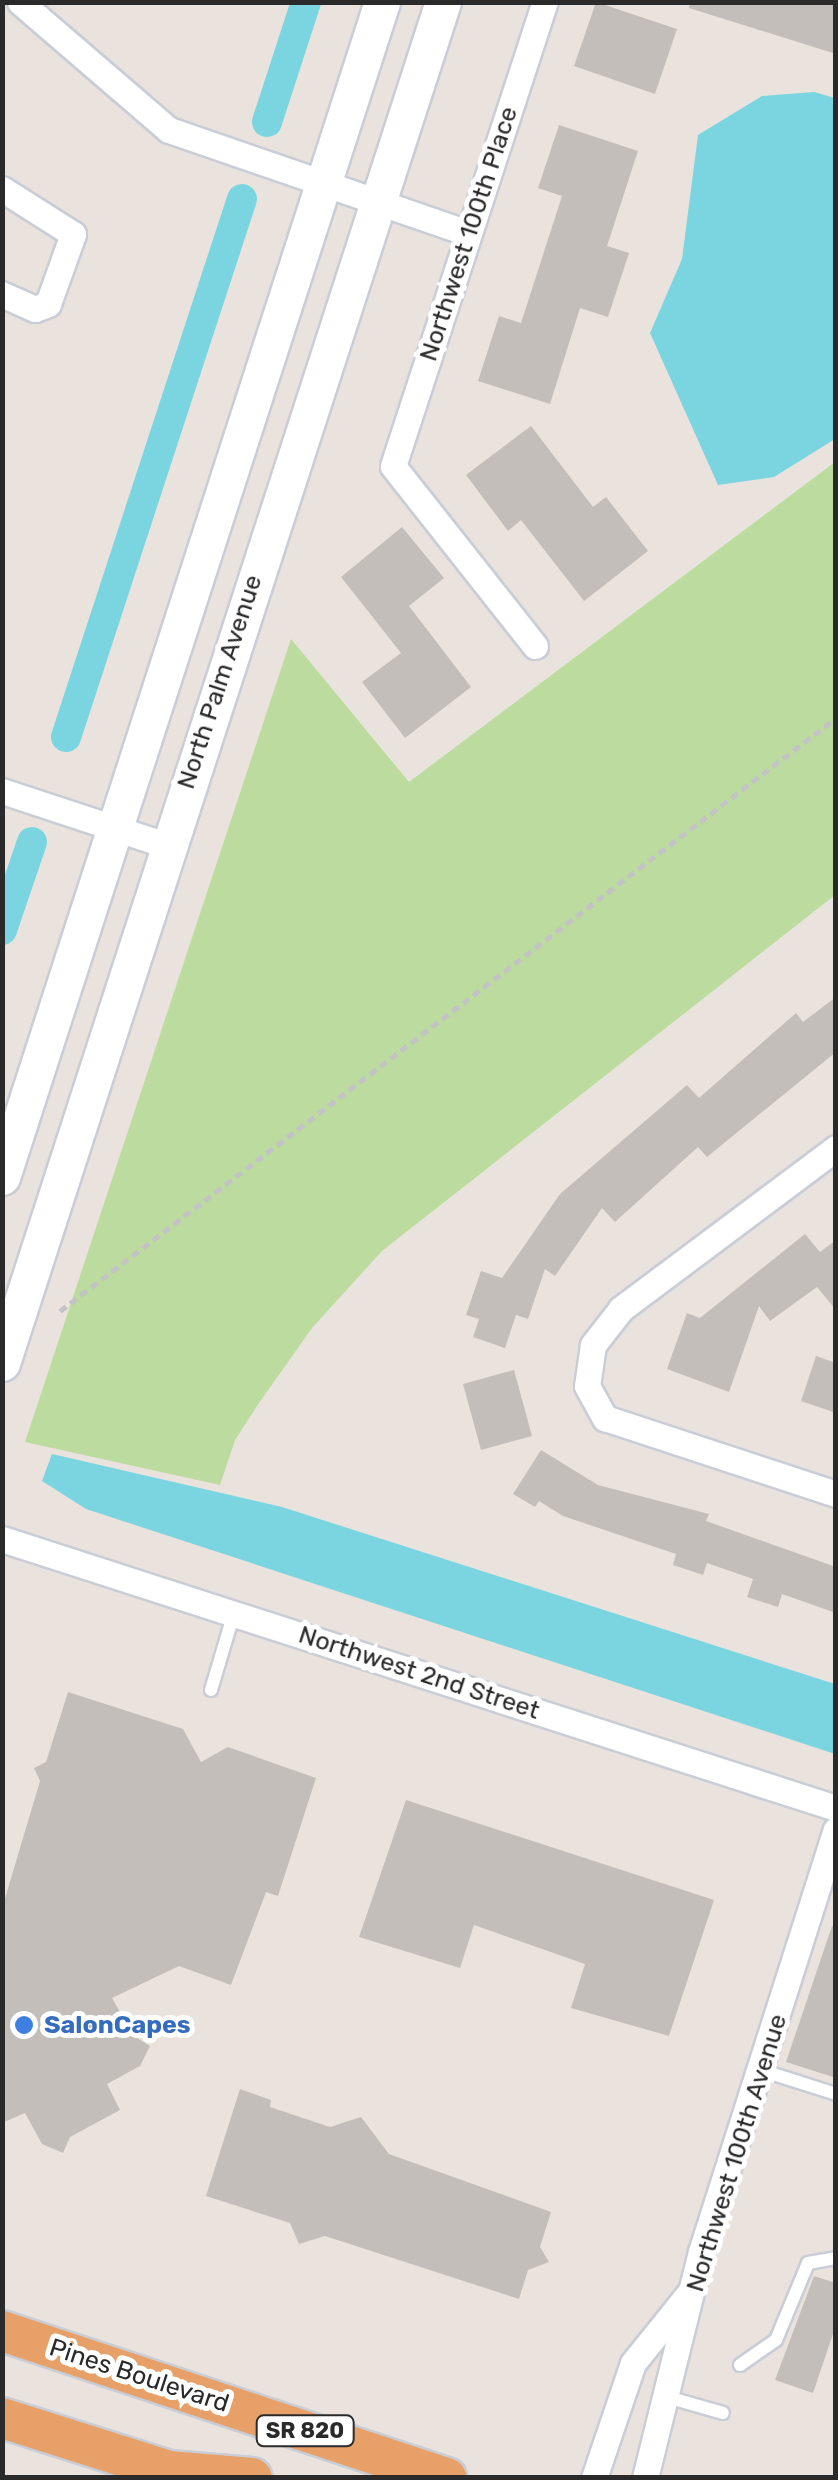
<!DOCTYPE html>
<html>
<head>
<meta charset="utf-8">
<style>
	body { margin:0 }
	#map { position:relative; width:838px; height:2480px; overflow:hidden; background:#eae3dd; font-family:Rubik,sans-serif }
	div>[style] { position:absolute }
	.green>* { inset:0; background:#bcdb9f }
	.water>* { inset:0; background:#7bd5e1 }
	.canal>* { height:30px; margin:-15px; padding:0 15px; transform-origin:15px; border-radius:15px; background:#7bd5e1 }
	.building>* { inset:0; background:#c3beb9 }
	.path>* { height:5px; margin-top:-2.5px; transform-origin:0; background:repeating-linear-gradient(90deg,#c3c3c3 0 8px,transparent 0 13px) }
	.roads { filter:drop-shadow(2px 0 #c9cdd6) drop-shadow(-2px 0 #c9cdd6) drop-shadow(0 2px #c9cdd6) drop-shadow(0 -2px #c9cdd6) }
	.service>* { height:12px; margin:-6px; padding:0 6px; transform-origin:6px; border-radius:6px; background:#fff }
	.minor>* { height:25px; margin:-12.5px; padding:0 12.5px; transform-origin:12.5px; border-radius:12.5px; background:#fff }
	.secondary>* { height:35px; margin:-17.5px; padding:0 17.5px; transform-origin:17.5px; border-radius:17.5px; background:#fff }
	.trunk>* { height:40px; margin:-20px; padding:0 20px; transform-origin:20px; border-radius:20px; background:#e7a168 }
	.dots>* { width:28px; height:28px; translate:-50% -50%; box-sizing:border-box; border:5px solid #fff; border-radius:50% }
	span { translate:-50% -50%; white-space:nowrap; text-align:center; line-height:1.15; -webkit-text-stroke:10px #fff; paint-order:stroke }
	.shield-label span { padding:2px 8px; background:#fff; border:2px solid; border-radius:8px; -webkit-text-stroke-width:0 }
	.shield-label { font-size:22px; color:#2a2a2a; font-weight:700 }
	.street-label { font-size:25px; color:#2a2a2a }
	.shop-label { font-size:25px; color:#366cbe; font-weight:700 }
	.left { translate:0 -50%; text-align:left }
	.frame { position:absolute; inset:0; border:5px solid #2a2a2a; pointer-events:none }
</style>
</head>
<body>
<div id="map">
	<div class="green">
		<div style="clip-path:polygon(835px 462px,835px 895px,382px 1251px,312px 1328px,259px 1403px,235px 1440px,220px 1485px,25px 1442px,291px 639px,409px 782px)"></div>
	</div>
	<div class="water">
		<div style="clip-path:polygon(814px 92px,835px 98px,835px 439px,774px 477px,718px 485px,650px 333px,682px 259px,698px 135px,762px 96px)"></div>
		<div style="clip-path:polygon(52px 1454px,282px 1507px,835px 1684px,835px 1754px,86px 1509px,42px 1481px)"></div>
	</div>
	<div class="canal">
		<div style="left:267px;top:122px;width:126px;rotate:-72deg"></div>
		<div style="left:66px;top:737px;width:566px;rotate:-71.89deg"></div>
		<div style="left:2px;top:930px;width:93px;rotate:-71.2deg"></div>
	</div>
	<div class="building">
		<div style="clip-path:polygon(596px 2px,677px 29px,655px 94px,574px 66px)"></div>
		<div style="clip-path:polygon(690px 2px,836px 2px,836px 54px,689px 8px)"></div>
		<div style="clip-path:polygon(559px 125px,638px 151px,607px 246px,629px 253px,608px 317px,580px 308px,550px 404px,478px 381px,499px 316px,521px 323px,562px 196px,538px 188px)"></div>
		<div style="clip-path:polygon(531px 426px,593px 507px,606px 497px,648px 551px,584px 601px,521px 520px,508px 531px,466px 475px)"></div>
		<div style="clip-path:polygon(402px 527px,444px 578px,409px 606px,471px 687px,405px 738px,362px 682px,401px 653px,341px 577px)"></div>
		<div style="clip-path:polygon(836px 997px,836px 1052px,707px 1157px,698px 1147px,615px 1222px,602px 1208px,555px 1276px,545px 1269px,528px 1319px,516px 1315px,505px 1348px,473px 1337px,479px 1319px,466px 1315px,481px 1271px,502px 1278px,560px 1194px,687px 1085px,699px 1098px,796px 1013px,803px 1022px)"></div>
		<div style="clip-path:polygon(805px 1234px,820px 1252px,836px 1240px,836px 1310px,817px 1287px,770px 1321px,759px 1306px,729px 1392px,667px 1369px,687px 1313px,700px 1318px)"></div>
		<div style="clip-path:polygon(816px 1356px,836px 1363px,836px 1413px,801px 1401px)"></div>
		<div style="clip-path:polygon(514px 1370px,532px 1436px,481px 1450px,463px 1384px)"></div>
		<div style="clip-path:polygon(541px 1450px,598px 1485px,709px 1514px,706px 1521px,836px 1567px,836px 1613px,782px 1594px,778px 1607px,747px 1597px,753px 1579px,707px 1563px,703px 1575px,673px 1565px,676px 1554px,563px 1516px,539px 1501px,535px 1507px,513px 1494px)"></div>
		<div style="clip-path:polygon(68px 1692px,183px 1729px,201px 1762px,228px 1747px,316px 1778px,278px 1896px,266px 1892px,231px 1985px,179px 1966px,112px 1998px,134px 2036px,150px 2046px,140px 2066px,107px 2084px,120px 2110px,70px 2137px,63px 2153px,42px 2144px,25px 2113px,2px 2123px,3px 1905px,40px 1781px,34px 1768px,46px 1762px)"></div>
		<div style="clip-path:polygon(406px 1800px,714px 1900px,669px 2036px,571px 2008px,585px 1964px,474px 1925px,460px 1968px,359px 1937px)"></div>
		<div style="clip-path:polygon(832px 1926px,836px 1927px,836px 2078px,786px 2062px)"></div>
		<div style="clip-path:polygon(240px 2089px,271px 2100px,270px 2107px,330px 2127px,361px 2117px,389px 2154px,551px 2212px,540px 2247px,549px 2262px,528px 2270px,519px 2299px,325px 2236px,299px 2244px,290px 2223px,206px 2196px)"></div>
		<div style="clip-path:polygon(814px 2276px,836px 2283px,836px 2325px,813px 2393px,775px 2380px)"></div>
	</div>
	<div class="path">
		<div style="left:60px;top:1311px;width:977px;rotate:-37.39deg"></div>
	</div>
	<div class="roads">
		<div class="service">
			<div style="left:211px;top:1690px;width:80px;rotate:-73.4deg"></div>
			<div style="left:761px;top:2070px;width:79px;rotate:17.7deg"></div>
			<div style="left:740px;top:2365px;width:44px;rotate:-34.8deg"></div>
			<div style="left:776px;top:2340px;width:83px;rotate:-67.4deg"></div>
			<div style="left:808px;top:2263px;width:28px;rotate:-10deg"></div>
			<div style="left:667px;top:2397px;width:58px;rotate:15.9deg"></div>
		</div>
		<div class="minor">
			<div style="left:20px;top:2px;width:196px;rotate:40.7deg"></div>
			<div style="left:169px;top:130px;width:316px;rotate:19deg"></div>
			<div style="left:2px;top:189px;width:84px;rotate:32.4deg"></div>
			<div style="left:73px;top:234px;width:74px;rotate:109.7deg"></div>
			<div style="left:48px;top:304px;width:14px;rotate:159deg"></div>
			<div style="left:35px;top:309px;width:36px;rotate:-156deg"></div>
			<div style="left:535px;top:646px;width:229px;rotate:-128.3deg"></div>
			<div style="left:393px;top:466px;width:488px;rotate:-71.9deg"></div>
			<div style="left:2px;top:791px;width:173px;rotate:18.2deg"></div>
			<div style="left:836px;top:1148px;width:269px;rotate:143.2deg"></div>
			<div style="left:621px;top:1309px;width:46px;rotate:127.9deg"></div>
			<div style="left:593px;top:1345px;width:41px;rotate:98.3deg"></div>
			<div style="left:587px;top:1386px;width:37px;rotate:61deg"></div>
			<div style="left:605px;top:1418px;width:243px;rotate:18.2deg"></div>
			<div style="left:2px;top:1539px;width:876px;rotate:17.88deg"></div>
			<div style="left:594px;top:2478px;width:121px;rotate:-71.3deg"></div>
			<div style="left:633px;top:2363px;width:92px;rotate:-51.1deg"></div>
			<div style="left:645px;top:2478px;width:233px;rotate:-76.1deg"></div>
			<div style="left:701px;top:2252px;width:443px;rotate:-72.3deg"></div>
		</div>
		<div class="secondary">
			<div style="left:2px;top:1177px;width:1235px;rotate:-72.08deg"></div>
			<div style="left:2px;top:1363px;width:1431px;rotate:-72.05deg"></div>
		</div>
		<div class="trunk">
			<div style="left:2px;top:2331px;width:468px;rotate:18.3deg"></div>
			<div style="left:2px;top:2418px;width:198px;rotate:17.6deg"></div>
			<div style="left:169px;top:2471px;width:83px;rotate:4.8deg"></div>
		</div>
	</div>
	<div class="dots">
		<div style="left:24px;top:2025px;background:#3f7fe0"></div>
	</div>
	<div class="shield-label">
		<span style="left:305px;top:2431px">SR 820</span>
	</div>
	<div class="street-label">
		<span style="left:469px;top:234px;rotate:-72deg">Northwest 100th Place</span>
		<span style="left:220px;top:682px;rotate:-72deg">North Palm Avenue</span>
		<span style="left:419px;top:1673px;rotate:18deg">Northwest 2nd Street</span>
		<span style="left:737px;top:2153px;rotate:-73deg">Northwest 100th Avenue</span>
		<span style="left:139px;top:2376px;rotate:18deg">Pines Boulevard</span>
	</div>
	<div class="shop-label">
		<span class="left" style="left:44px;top:2025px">SalonCapes</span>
	</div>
	<div class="frame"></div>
</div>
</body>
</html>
